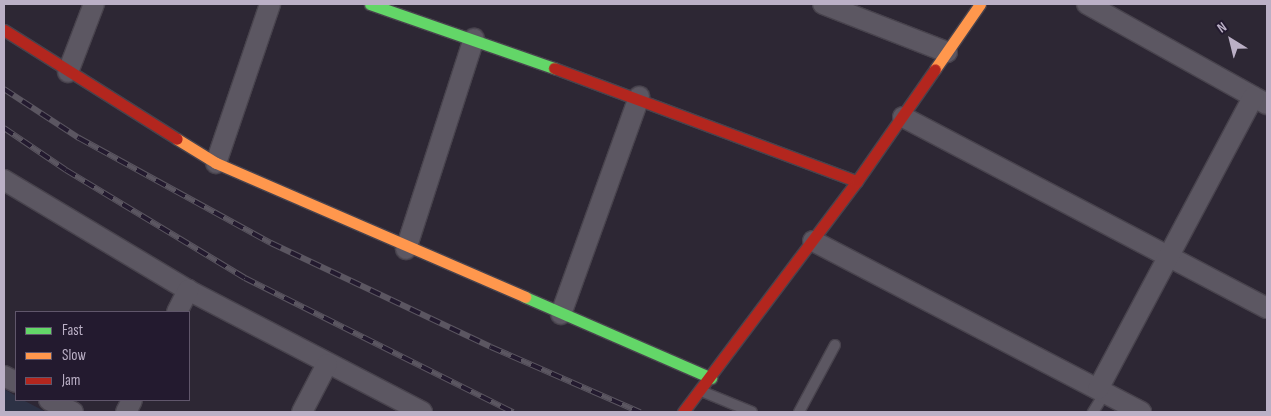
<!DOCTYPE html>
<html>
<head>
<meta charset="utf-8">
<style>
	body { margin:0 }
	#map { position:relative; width:1271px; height:416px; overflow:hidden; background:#2d2734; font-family:"Sofia Sans Condensed",sans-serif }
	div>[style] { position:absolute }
	.green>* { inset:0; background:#2d3245 }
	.roads { filter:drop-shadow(1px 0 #48434d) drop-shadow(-1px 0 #48434d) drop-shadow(0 1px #48434d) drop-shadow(0 -1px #48434d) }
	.lane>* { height:10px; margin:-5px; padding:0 5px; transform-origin:5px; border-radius:5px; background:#5c5762 }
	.street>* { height:20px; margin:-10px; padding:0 10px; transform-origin:10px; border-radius:10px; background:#5c5762 }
	.fast>* { height:11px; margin:-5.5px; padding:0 5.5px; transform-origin:5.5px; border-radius:5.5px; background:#63d668 }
	.slow>* { height:11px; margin:-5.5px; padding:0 5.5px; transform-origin:5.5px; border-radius:5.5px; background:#ff974d }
	.jam>* { height:11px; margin:-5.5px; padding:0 5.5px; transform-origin:5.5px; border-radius:5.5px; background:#b3261e }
	.rail>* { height:5.5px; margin-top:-2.75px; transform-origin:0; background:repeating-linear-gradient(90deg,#231a2f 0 11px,#5b5661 0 22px); box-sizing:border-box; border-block:1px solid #5b5661 }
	span { translate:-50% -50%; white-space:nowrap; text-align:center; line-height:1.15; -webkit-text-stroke:4.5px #231a2f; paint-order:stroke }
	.frame { position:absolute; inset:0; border:5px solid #bbb0c6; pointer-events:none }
	.legend { position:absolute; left:15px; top:311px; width:175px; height:90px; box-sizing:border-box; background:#231a2f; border:1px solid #60566b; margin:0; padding:6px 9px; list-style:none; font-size:15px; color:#bbb0c6 }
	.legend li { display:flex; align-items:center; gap:10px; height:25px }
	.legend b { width:25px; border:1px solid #60566b }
	.north { position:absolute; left:1206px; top:15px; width:50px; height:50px; -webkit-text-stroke:4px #231a2f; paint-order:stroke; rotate:324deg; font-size:14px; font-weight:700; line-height:20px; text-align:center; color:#bbb0c6 }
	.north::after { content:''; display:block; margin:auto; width:18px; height:22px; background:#bbb0c6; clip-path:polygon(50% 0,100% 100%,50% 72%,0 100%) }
</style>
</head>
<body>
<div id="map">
	<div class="green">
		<div style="clip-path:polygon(4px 389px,16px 396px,16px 400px,23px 400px,46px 412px,4px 412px)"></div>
	</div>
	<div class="roads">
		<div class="lane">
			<div style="left:701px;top:391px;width:55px;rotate:22.4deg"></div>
			<div style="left:799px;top:412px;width:76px;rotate:-61.8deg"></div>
			<div style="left:1093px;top:412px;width:22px;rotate:-58deg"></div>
		</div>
		<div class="street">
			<div style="left:823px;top:4px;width:133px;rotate:21.2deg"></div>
			<div style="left:1087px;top:4px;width:206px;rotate:29.1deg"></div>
			<div style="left:68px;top:72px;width:73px;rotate:-69.1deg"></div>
			<div style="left:903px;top:117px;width:411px;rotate:27.7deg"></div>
			<div style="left:216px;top:163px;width:168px;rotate:-71.2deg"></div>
			<div style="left:4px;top:180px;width:214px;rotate:30.9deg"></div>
			<div style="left:188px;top:290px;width:264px;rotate:27.5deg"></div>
			<div style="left:813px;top:241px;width:370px;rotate:27.5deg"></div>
			<div style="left:406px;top:249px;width:221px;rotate:-72.1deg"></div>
			<div style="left:177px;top:312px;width:25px;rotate:-63deg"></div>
			<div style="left:561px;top:314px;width:231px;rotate:-70.2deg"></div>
			<div style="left:4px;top:376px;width:13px;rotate:27deg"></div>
			<div style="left:1098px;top:389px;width:331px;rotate:-62deg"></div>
			<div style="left:49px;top:400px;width:27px;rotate:27deg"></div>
			<div style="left:126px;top:412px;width:13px;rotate:-63deg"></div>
			<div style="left:302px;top:412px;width:54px;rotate:-62.5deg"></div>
		</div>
		<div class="fast">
			<div style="left:370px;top:4px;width:195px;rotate:19.2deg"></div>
			<div style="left:525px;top:297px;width:203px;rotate:23.5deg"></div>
		</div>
		<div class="slow">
			<div style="left:935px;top:69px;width:79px;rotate:-55.3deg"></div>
			<div style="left:177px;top:139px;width:46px;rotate:31.6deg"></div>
			<div style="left:216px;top:163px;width:337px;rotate:23.4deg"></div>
		</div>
		<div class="jam">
			<div style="left:4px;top:30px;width:204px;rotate:32.2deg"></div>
			<div style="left:554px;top:68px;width:323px;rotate:20.5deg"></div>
			<div style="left:683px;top:412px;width:289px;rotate:-53deg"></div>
			<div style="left:857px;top:181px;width:136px;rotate:-55.1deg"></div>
		</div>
	</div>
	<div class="rail">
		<div style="left:4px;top:89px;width:90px;rotate:33.2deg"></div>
		<div style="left:79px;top:138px;width:219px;rotate:28.7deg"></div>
		<div style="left:271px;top:243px;width:243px;rotate:25.3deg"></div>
		<div style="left:491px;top:347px;width:163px;rotate:23.6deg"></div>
		<div style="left:4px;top:128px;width:75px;rotate:34.1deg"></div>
		<div style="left:66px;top:170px;width:209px;rotate:31.1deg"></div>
		<div style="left:245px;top:278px;width:300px;rotate:26.6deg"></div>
	</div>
	<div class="frame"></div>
	<ul class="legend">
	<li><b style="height:6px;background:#63d668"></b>Fast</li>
	<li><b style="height:6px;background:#ff974d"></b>Slow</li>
	<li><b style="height:6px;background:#b3261e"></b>Jam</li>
	</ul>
	<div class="north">N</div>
</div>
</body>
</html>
